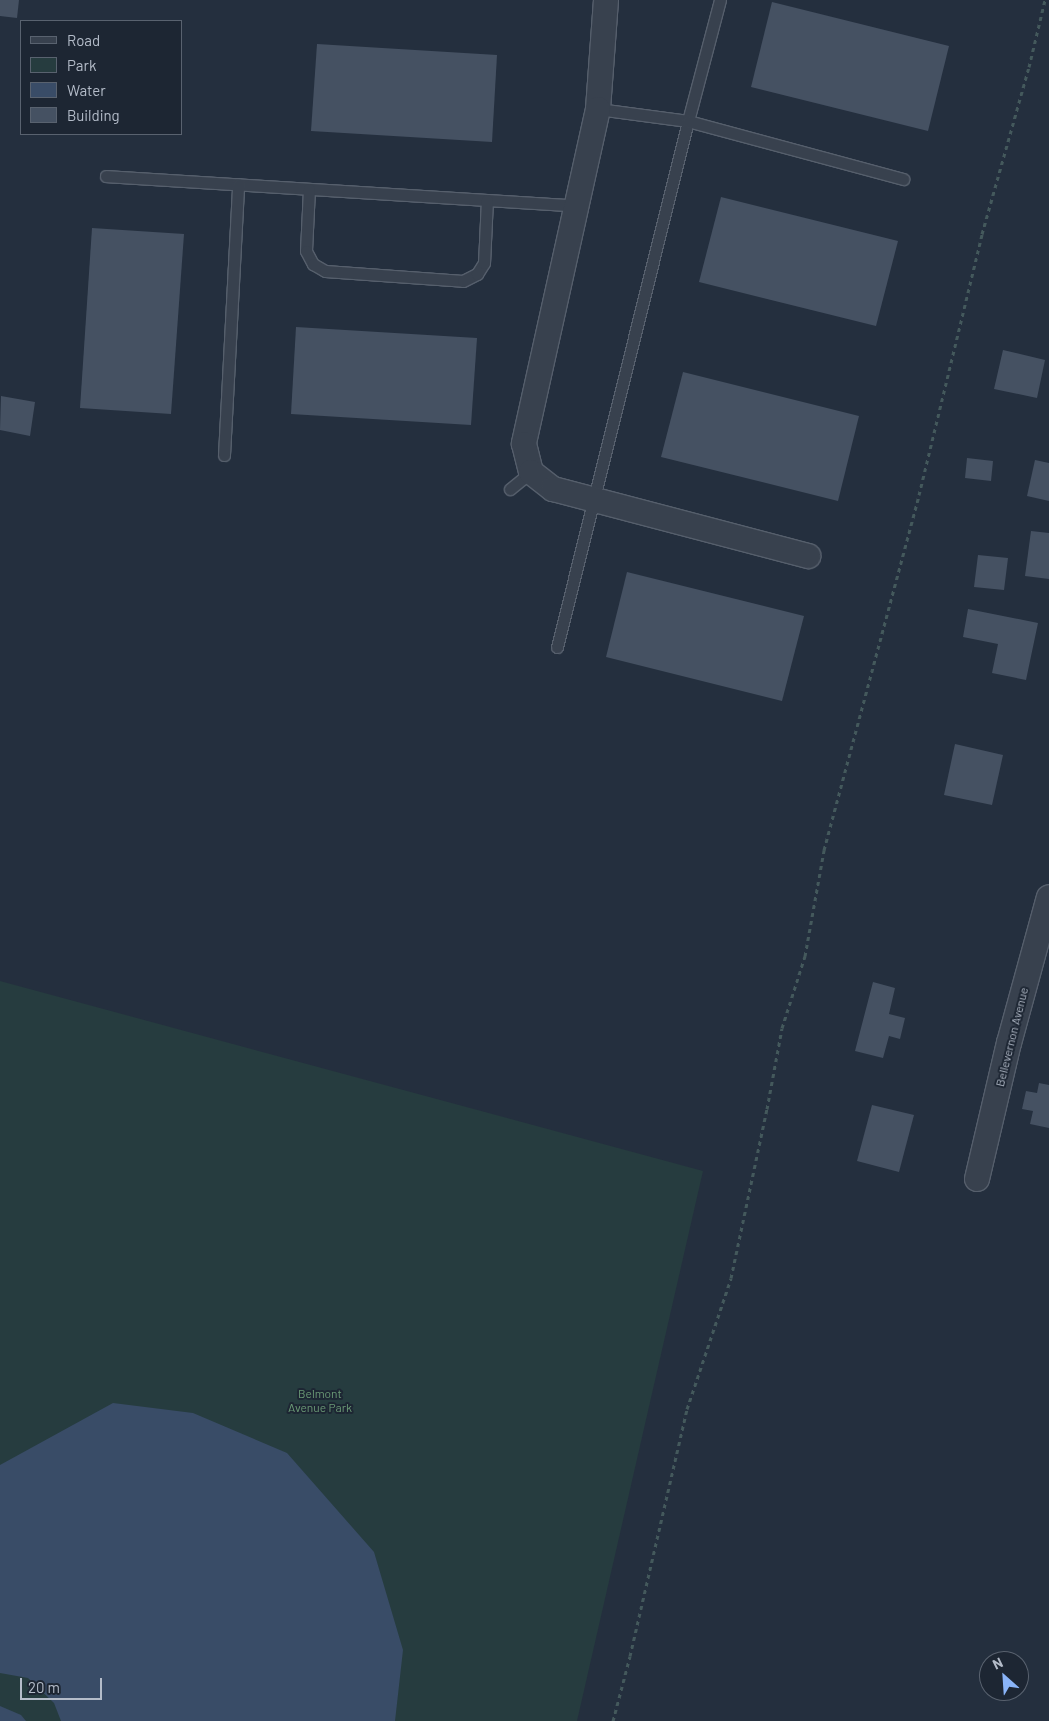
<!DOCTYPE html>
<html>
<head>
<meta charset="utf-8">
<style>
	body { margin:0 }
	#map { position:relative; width:1049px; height:1721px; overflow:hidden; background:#242f3e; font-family:Barlow,sans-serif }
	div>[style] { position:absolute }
	.green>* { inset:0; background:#263c3f }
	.water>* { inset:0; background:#394c67 }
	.building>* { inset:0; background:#455162 }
	.path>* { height:3px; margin-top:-1.5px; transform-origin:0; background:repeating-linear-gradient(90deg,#44595c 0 4px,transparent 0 8px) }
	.roads { filter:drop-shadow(1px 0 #565f6c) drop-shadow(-1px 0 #565f6c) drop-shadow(0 1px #565f6c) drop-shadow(0 -1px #565f6c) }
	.lane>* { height:11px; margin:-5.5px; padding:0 5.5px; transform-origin:5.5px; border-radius:5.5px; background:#38414e }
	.street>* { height:24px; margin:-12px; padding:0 12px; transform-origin:12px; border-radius:12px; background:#38414e }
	span { translate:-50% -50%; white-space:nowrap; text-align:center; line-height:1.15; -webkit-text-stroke:4px #1d2633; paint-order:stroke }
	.street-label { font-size:12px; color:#b4bcc9 }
	.park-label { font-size:12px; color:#6b9a76 }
	.legend { position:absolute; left:20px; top:20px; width:162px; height:115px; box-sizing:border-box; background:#1d2633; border:1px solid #59626f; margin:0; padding:6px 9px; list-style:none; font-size:15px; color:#b4bcc9 }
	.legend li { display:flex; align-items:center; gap:10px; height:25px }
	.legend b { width:25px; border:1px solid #59626f }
	.north { position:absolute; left:979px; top:1651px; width:50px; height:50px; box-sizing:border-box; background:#1d2633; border:1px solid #59626f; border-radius:50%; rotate:334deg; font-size:14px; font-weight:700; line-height:20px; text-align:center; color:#b4bcc9 }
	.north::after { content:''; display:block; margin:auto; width:18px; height:22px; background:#8ab4f8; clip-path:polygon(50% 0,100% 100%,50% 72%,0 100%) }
	.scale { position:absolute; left:20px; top:1678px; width:82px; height:22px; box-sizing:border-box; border:2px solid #b4bcc9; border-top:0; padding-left:6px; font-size:15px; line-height:18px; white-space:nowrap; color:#b4bcc9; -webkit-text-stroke:4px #1d2633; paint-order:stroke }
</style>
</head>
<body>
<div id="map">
	<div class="green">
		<div style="clip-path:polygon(0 981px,703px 1171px,577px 1721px,0 1721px)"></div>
	</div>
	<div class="water">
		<div style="clip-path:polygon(113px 1403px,193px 1413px,287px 1453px,374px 1552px,403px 1650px,395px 1721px,61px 1721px,54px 1703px,28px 1678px,0 1673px,0 1465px)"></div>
		<div style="clip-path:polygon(0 1706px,21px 1715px,26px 1721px,0 1721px)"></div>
	</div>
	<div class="building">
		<div style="clip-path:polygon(0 0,19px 0,17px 18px,0 16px)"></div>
		<div style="clip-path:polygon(772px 2px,949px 46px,928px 131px,751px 87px)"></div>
		<div style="clip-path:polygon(317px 44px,497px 55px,492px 142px,311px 131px)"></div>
		<div style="clip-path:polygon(721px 197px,898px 241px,876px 326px,699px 282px)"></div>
		<div style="clip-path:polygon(92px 228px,184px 234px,171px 414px,80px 408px)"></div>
		<div style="clip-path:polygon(296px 327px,477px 338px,471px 425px,291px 414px)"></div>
		<div style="clip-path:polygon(1003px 350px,1045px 360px,1037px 398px,994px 389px)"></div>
		<div style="clip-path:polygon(683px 372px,859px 416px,838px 501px,661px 457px)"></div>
		<div style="clip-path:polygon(1px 396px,35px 402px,30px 436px,0 430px)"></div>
		<div style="clip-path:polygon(967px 458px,993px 461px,991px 481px,965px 478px)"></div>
		<div style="clip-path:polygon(1035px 460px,1049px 463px,1049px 501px,1027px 496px)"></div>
		<div style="clip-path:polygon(1031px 531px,1049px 533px,1049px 579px,1025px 576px)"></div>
		<div style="clip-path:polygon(978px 555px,1008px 558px,1004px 590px,974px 587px)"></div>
		<div style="clip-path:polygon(627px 572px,804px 616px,782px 701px,606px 657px)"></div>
		<div style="clip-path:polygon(968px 609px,1038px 623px,1026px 680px,992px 673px,998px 644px,963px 637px)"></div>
		<div style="clip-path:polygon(955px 744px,1003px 755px,992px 805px,944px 795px)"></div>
		<div style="clip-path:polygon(873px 982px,895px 988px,889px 1014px,905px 1018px,900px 1039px,889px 1036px,883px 1058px,855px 1051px)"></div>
		<div style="clip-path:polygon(1039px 1083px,1049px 1085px,1049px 1128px,1030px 1124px,1033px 1111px,1022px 1109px,1026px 1091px,1037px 1093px)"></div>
		<div style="clip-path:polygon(872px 1105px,914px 1115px,899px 1172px,857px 1161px)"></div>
	</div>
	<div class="path">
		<div style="left:613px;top:1721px;width:67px;rotate:-75.3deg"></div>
		<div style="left:630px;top:1656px;width:253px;rotate:-77deg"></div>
		<div style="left:687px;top:1409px;width:138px;rotate:-71.4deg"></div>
		<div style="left:731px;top:1278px;width:173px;rotate:-78deg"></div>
		<div style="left:767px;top:1109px;width:82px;rotate:-79.5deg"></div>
		<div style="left:782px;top:1028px;width:76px;rotate:-72.3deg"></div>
		<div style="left:805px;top:956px;width:108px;rotate:-79.8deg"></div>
		<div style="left:824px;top:850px;width:367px;rotate:-75deg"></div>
		<div style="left:919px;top:495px;width:268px;rotate:-76.4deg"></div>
		<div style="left:982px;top:234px;width:173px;rotate:-74.3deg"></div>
		<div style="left:1029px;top:67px;width:69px;rotate:-76.6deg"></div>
	</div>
	<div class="roads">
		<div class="lane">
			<div style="left:598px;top:109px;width:91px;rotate:7.6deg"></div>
			<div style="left:688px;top:121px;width:125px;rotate:-75.2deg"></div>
			<div style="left:106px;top:176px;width:472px;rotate:3.6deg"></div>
			<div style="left:309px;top:189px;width:62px;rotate:92.8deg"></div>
			<div style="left:306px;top:251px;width:15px;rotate:62deg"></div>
			<div style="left:313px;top:264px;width:14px;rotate:30deg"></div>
			<div style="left:325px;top:271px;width:138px;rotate:4.1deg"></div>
			<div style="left:463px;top:281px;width:16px;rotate:-27deg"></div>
			<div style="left:477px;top:274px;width:13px;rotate:-58deg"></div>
			<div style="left:484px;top:263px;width:63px;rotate:-87.3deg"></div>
			<div style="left:224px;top:455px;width:271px;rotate:-87deg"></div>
			<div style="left:510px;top:489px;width:27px;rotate:-39deg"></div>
			<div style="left:557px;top:647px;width:542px;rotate:-76.02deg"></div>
			<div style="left:688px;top:121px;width:223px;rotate:15.1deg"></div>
		</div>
		<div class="street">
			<div style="left:606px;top:0;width:109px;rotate:94.2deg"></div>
			<div style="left:598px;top:109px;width:343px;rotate:102.5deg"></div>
			<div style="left:524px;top:444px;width:29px;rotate:76deg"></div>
			<div style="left:531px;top:472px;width:28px;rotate:38deg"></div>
			<div style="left:553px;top:489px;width:264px;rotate:14.7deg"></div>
			<div style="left:977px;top:1179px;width:140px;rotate:-76.8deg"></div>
			<div style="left:1009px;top:1043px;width:151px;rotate:-74.7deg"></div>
		</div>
	</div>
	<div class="street-label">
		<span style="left:1012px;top:1037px;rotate:-76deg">Bellevernon Avenue</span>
	</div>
	<div class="park-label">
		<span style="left:320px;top:1401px">Belmont<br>Avenue Park</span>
	</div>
	<ul class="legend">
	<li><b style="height:6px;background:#38414e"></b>Road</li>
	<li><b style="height:14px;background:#263c3f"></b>Park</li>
	<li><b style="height:14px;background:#394c67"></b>Water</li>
	<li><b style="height:14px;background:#455162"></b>Building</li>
	</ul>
	<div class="north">N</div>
	<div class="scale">20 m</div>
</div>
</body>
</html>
